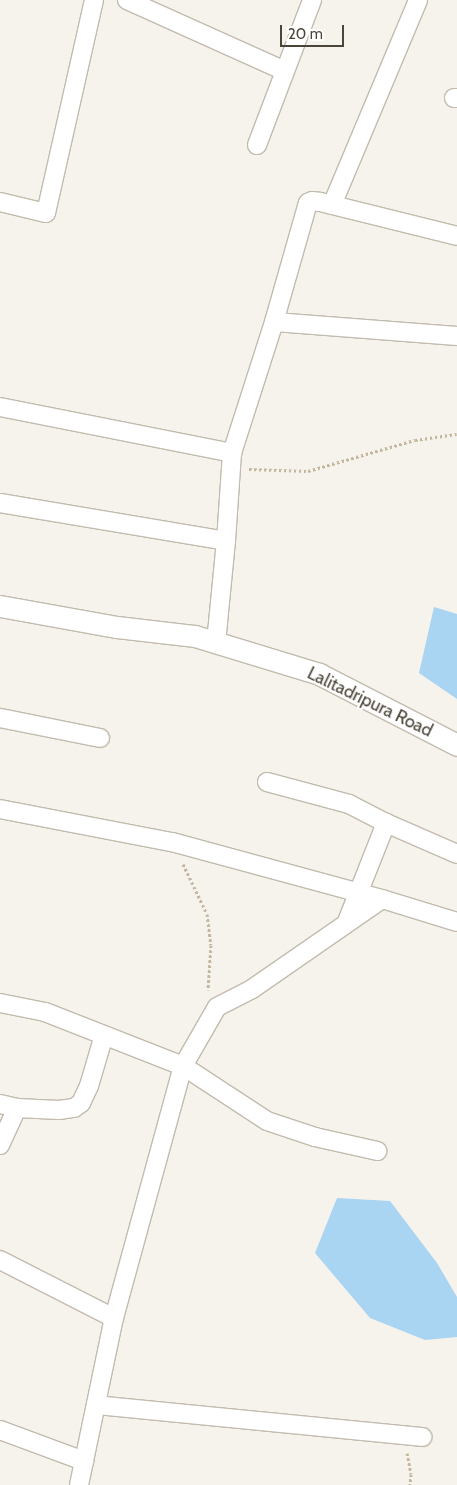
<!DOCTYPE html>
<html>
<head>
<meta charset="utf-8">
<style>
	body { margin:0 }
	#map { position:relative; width:457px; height:1485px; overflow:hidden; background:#f6f3ec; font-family:Cabin,sans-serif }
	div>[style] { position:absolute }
	.water>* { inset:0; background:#a9d4f2 }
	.path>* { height:3px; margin-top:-1.5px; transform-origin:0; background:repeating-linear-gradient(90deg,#c4b79f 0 2.5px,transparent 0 5px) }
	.roads { filter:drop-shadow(1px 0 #c2bbae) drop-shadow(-1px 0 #c2bbae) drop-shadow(0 1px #c2bbae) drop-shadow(0 -1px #c2bbae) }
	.minor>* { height:18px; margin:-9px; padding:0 9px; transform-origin:9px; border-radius:9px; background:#fff }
	.tertiary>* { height:21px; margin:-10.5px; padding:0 10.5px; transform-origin:10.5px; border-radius:10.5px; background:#fff }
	span { translate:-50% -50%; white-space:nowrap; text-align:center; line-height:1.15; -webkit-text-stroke:4px #fff; paint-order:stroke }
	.street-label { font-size:18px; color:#4b4439 }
	.scale { position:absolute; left:280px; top:25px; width:64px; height:22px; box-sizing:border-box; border:2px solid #4b4439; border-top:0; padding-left:6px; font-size:15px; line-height:18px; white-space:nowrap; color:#4b4439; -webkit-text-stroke:4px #fff; paint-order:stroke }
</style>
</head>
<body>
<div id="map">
	<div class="water">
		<div style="clip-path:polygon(434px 607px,457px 614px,457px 699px,419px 673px)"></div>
		<div style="clip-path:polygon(337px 1198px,390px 1201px,437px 1263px,457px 1297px,457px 1337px,425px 1340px,370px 1318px,315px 1253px)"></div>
	</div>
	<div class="path">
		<div style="left:249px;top:469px;width:59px;rotate:1.9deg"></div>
		<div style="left:308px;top:471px;width:111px;rotate:-16.2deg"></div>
		<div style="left:415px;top:440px;width:42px;rotate:-8.1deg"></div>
		<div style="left:183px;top:864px;width:55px;rotate:64.4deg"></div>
		<div style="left:207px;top:914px;width:31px;rotate:83deg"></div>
		<div style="left:211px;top:945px;width:45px;rotate:93.8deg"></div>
		<div style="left:407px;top:1453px;width:21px;rotate:79deg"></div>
		<div style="left:411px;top:1474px;width:11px;rotate:95deg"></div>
	</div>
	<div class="roads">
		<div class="minor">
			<div style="left:127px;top:0;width:173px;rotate:24.2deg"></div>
			<div style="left:454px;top:98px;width:3px"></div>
			<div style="left:257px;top:145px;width:155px;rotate:-69.2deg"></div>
			<div style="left:0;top:202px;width:47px;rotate:13.4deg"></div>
			<div style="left:46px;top:213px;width:218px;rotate:-77.3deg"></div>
			<div style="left:332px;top:205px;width:222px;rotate:-67.2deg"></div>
			<div style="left:274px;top:322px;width:184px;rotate:4.4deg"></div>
			<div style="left:0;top:407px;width:237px;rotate:11.2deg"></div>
			<div style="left:0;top:503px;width:229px;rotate:9.5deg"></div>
			<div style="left:216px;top:643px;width:102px;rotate:-84.4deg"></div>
			<div style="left:226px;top:541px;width:88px;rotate:-86.1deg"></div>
			<div style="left:232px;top:453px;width:138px;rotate:-72.2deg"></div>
			<div style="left:274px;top:322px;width:124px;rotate:-74.1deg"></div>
			<div style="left:308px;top:203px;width:4px;rotate:-27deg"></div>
			<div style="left:312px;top:201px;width:8px;rotate:7deg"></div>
			<div style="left:320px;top:202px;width:141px;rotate:13.9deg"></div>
			<div style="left:0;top:718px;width:102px;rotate:11.3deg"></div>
			<div style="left:267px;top:782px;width:85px;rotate:15deg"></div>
			<div style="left:349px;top:804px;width:42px;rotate:27.2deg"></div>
			<div style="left:386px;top:823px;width:77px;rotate:23.6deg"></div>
			<div style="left:0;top:809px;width:175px;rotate:10.9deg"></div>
			<div style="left:172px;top:842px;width:218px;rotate:15.2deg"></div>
			<div style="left:346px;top:924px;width:109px;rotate:-68.4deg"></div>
			<div style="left:0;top:1003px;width:46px;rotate:11.3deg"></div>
			<div style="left:45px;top:1012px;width:148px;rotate:21.4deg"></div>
			<div style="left:183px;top:1066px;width:100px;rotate:33.2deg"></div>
			<div style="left:267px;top:1121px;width:51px;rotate:18.4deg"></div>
			<div style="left:315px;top:1137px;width:64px;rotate:12.7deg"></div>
			<div style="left:0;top:1104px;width:17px;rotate:13deg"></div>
			<div style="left:0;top:1145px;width:41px;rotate:-65.3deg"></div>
			<div style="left:17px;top:1108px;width:42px;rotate:2.7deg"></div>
			<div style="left:59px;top:1110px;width:15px;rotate:-8deg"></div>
			<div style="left:74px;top:1108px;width:9px;rotate:-36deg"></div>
			<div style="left:81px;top:1103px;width:19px;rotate:-65deg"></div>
			<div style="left:89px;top:1086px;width:53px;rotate:-73.6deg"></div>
			<div style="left:0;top:1260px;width:128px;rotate:27deg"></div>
			<div style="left:96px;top:1405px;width:328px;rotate:5.6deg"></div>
			<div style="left:0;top:1430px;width:90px;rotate:20.3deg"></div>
			<div style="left:79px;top:1485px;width:171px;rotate:-78.2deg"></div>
			<div style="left:114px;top:1318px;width:261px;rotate:-74.7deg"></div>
			<div style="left:183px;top:1066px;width:68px;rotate:-60deg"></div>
			<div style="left:217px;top:1007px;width:39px;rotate:-27deg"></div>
			<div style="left:252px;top:989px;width:158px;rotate:-34.7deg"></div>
			<div style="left:382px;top:899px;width:78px;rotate:17deg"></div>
		</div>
		<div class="tertiary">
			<div style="left:0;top:606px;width:119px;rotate:10.2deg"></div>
			<div style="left:117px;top:627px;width:79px;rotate:6.6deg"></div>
			<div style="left:195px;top:636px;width:130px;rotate:17deg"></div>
			<div style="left:319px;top:674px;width:155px;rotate:27.2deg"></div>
		</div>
	</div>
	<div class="street-label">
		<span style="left:370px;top:702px;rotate:26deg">Lalitadripura Road</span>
	</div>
	<div class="scale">20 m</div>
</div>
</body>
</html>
